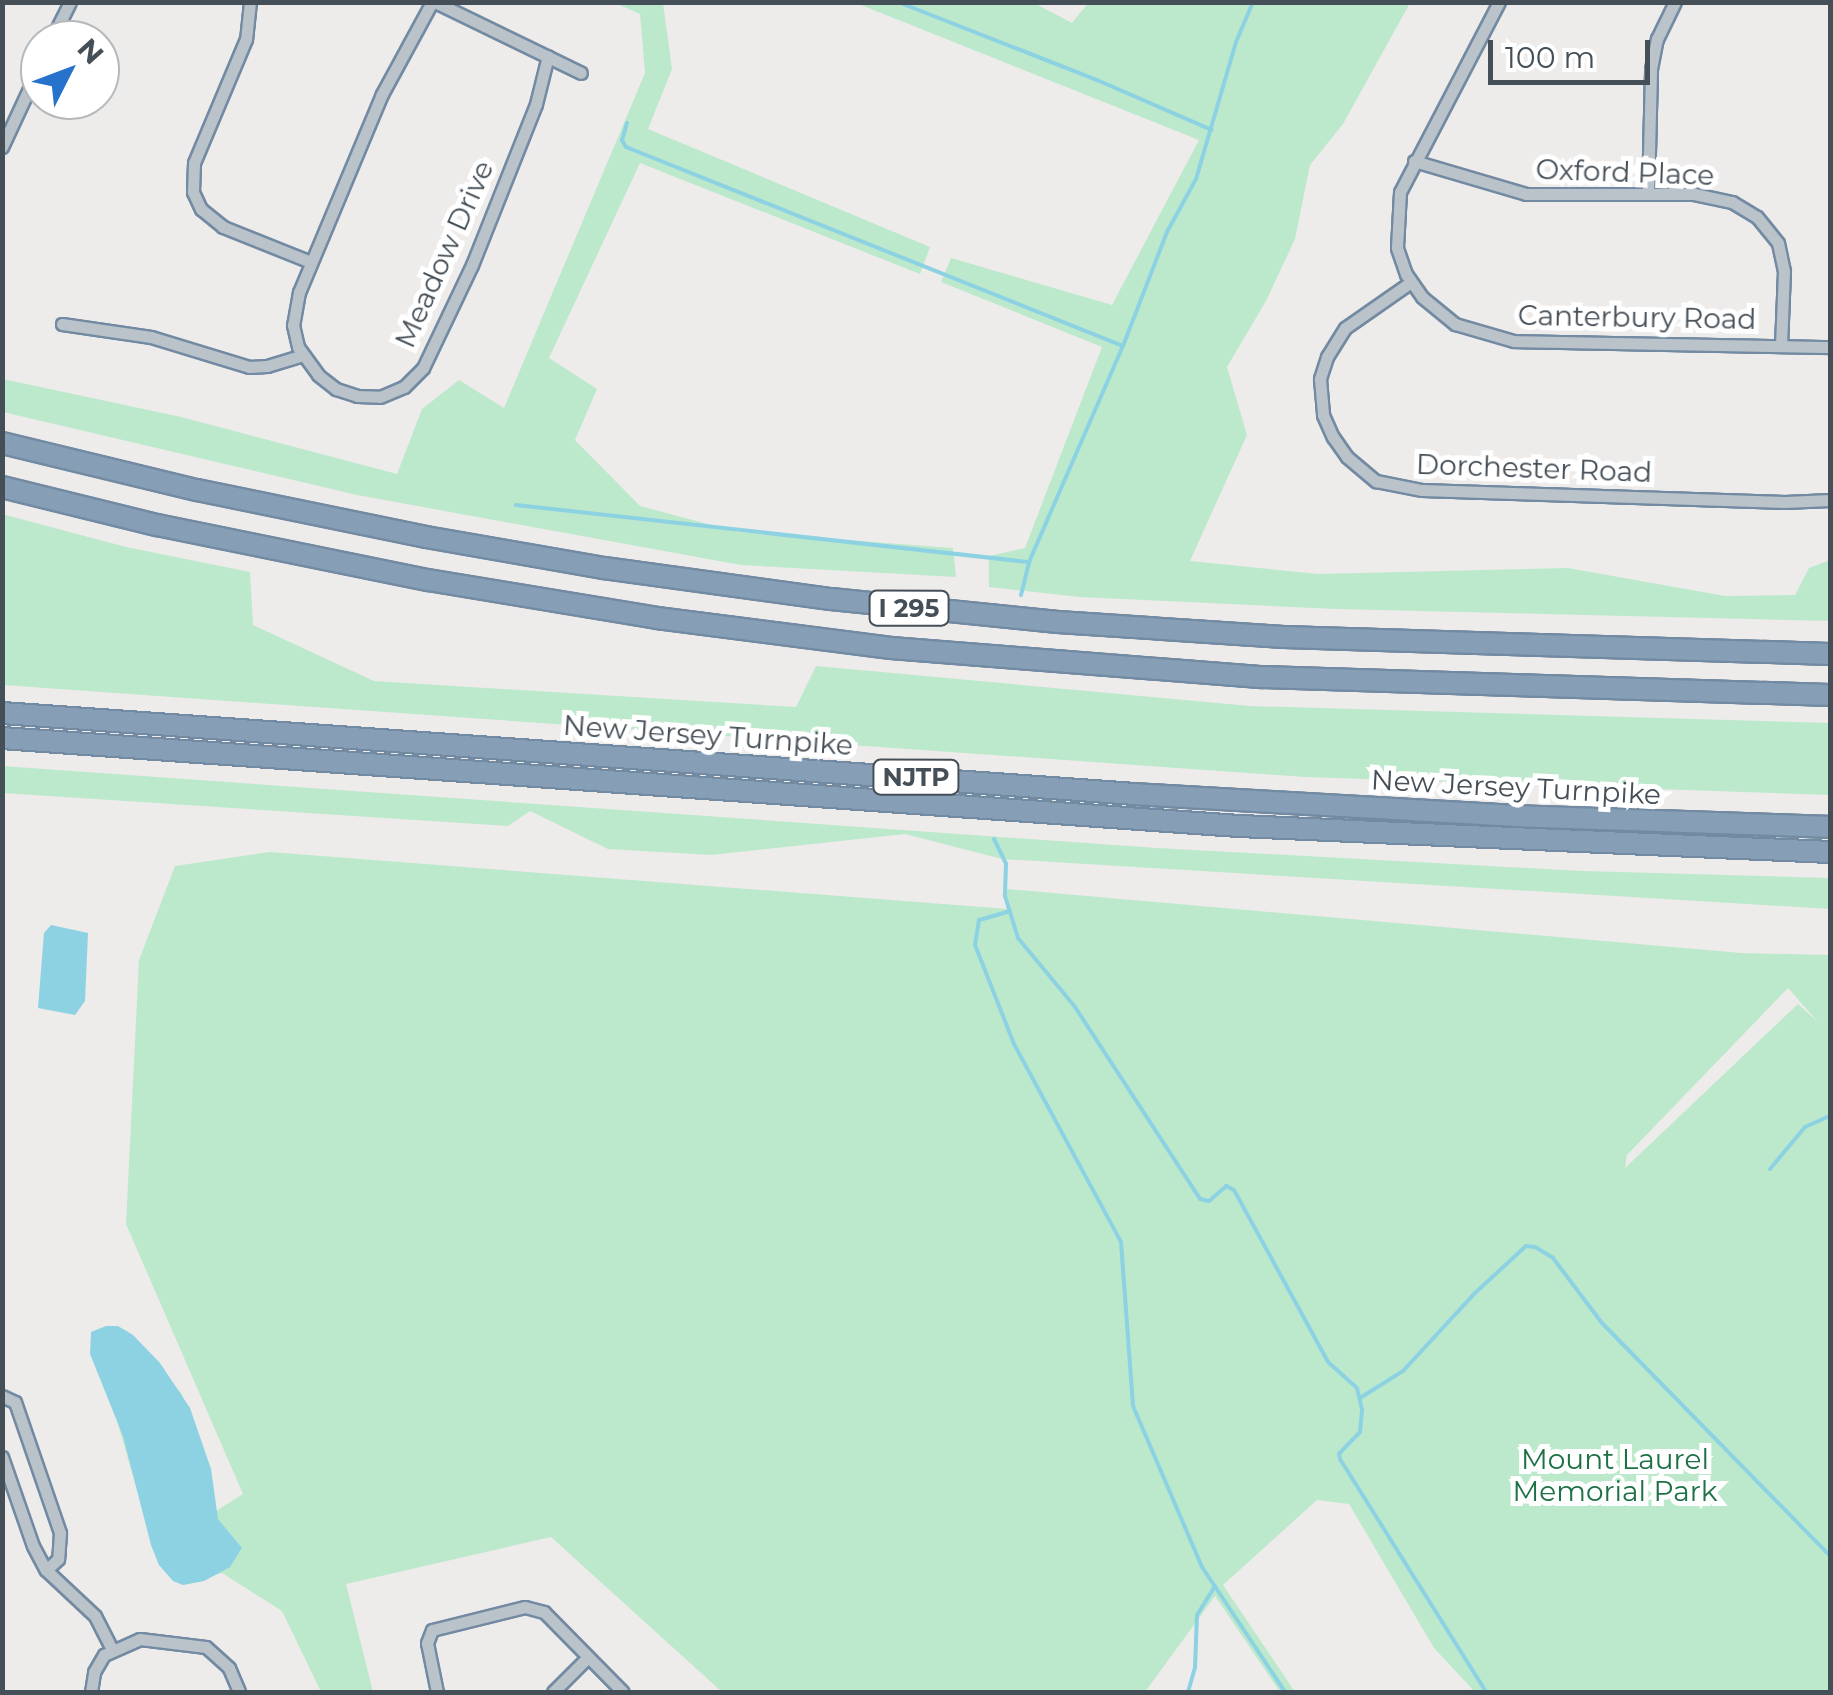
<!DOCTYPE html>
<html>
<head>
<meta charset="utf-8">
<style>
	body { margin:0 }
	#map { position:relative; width:1833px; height:1695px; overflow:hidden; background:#eeebeb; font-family:Montserrat,sans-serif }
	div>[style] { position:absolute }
	.green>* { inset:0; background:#bce9cc }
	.water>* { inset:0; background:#8cd2e3 }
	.stream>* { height:4px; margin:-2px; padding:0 2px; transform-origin:2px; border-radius:2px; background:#8cd2e3 }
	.roads { filter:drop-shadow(2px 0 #728aa2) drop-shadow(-2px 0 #728aa2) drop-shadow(0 2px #728aa2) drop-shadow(0 -2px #728aa2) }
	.minor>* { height:11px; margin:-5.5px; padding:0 5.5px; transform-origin:5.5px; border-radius:5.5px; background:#bac3ca }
	.motorway>* { height:20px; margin:-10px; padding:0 10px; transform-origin:10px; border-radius:10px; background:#869fb7 }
	span { translate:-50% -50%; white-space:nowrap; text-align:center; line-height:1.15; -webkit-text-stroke:10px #fff; paint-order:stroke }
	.shield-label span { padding:2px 8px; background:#fff; border:2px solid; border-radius:8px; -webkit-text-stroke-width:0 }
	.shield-label { font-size:25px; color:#454f57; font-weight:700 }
	.street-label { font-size:28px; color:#454f57 }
	.park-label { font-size:28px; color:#1d7145 }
	.frame { position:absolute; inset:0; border:5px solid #454f57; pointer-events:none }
	.north { position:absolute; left:20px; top:20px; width:100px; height:100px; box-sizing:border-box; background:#fff; border:2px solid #b5b9bc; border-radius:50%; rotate:48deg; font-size:28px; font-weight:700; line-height:40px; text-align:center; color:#454f57 }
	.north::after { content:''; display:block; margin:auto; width:35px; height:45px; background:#2772cc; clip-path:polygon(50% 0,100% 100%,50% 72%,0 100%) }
	.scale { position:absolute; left:1488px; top:40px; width:162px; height:45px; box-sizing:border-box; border:5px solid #454f57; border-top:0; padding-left:12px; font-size:30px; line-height:35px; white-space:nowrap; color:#454f57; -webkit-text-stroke:8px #fff; paint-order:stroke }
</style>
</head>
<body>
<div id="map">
	<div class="green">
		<div style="clip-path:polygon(1004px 2px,1034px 3px,1072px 23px,1088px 3px,1410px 3px,1343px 124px,1310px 165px,1295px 239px,1266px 301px,1227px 367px,1247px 435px,1190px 561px,1318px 574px,1568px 568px,1725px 596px,1795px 595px,1809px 568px,1830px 560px,1830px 621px,1336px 609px,1080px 597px,989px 587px,989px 556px,1025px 548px,1102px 347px,941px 282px,951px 258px,1112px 305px,1199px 140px,856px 3px)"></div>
		<div style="clip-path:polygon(615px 3px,663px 3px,672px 69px,648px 129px,930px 247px,920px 274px,640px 163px,549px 358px,597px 389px,575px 440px,640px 506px,738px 532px,953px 548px,956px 577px,741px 565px,357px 495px,3px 412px,3px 379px,181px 417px,397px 474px,422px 409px,459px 380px,504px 408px,645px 73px,640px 14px)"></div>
		<div style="clip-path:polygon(2px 514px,126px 547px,250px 572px,253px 625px,374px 681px,796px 707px,816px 666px,1250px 706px,1830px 723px,1830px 795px,1305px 777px,3px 685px)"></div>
		<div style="clip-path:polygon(2px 766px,1157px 848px,1583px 871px,1830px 878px,1830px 909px,1002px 859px,905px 834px,711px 855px,608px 849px,530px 811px,508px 826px,3px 793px)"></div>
		<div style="clip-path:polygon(evenodd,270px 852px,1008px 909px,1006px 889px,1741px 953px,1830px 955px,1830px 1692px,1475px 1692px,1434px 1648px,1349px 1504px,1317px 1500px,1223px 1585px,1295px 1692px,1280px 1692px,1215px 1596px,1145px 1692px,722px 1692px,551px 1537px,346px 1584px,373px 1692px,321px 1692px,282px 1611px,222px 1573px,183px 1585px,159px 1565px,91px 1332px,126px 1330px,182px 1394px,216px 1511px,243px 1494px,126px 1224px,139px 960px,175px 866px,270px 852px,1788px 988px,1818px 1022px,1798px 1004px,1625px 1168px,1627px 1155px,1788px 988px)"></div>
	</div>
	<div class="water">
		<div style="clip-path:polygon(51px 925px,88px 933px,85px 1001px,75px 1015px,38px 1008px,44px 933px)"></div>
		<div style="clip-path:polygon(106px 1326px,118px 1326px,133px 1335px,160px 1363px,190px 1408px,211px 1469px,218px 1519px,242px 1548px,230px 1567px,204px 1581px,183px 1585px,173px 1581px,159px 1565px,151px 1545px,123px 1436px,90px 1354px,91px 1332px)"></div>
	</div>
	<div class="stream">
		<div style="left:898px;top:2px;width:214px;rotate:21.4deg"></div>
		<div style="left:1097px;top:80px;width:125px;rotate:23.5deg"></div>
		<div style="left:627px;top:123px;width:18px;rotate:106deg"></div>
		<div style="left:622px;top:140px;width:8px;rotate:60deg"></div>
		<div style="left:626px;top:147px;width:535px;rotate:21.82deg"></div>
		<div style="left:516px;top:505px;width:515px;rotate:6.35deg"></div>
		<div style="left:1021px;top:595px;width:34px;rotate:-76deg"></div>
		<div style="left:1029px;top:562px;width:236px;rotate:-66.5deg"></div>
		<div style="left:1123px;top:346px;width:122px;rotate:-68.9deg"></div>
		<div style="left:1167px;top:232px;width:60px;rotate:-61.3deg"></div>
		<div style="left:1196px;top:179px;width:143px;rotate:-73.7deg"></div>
		<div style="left:1236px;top:42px;width:43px;rotate:-67deg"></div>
		<div style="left:994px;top:839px;width:28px;rotate:64deg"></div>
		<div style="left:1006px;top:864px;width:32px;rotate:92deg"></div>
		<div style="left:1005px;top:896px;width:44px;rotate:72.8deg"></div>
		<div style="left:1018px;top:938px;width:89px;rotate:50.4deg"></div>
		<div style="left:1075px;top:1007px;width:229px;rotate:56.9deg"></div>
		<div style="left:1200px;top:1199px;width:9px;rotate:13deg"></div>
		<div style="left:1209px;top:1201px;width:23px;rotate:-41deg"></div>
		<div style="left:1226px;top:1186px;width:9px;rotate:27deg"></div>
		<div style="left:1234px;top:1190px;width:196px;rotate:61.3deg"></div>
		<div style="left:1328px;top:1362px;width:39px;rotate:42deg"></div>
		<div style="left:1357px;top:1388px;width:23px;rotate:77deg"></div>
		<div style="left:1362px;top:1410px;width:22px;rotate:95deg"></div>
		<div style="left:1360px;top:1432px;width:30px;rotate:134deg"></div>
		<div style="left:1339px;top:1454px;width:5px;rotate:79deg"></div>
		<div style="left:1340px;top:1459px;width:275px;rotate:57.9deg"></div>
		<div style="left:1007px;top:912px;width:29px;rotate:164deg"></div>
		<div style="left:979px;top:920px;width:25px;rotate:99deg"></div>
		<div style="left:975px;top:945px;width:106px;rotate:68.5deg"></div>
		<div style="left:1014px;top:1044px;width:225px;rotate:61.6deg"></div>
		<div style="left:1121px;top:1242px;width:164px;rotate:85.8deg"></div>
		<div style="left:1133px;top:1406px;width:175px;rotate:66.8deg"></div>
		<div style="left:1202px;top:1567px;width:150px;rotate:56.4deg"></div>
		<div style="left:1770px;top:1169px;width:55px;rotate:-50.2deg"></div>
		<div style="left:1805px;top:1127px;width:27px;rotate:-24deg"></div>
		<div style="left:1360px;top:1398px;width:51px;rotate:-32.1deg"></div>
		<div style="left:1403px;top:1371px;width:106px;rotate:-47.3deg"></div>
		<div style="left:1475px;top:1293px;width:69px;rotate:-42.7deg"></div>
		<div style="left:1526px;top:1246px;width:9px;rotate:6deg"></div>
		<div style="left:1535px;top:1247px;width:21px;rotate:31deg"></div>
		<div style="left:1553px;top:1258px;width:81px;rotate:53deg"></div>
		<div style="left:1602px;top:1323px;width:326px;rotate:45.6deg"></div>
		<div style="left:1188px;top:1692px;width:26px;rotate:-74deg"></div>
		<div style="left:1195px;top:1667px;width:52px;rotate:-87.8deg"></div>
		<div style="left:1197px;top:1615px;width:34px;rotate:-58deg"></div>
	</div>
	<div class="roads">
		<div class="minor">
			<div style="left:250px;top:2px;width:37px;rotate:96deg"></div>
			<div style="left:246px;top:39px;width:134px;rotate:112.8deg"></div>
			<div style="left:194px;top:163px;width:29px;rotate:92deg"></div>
			<div style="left:193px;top:192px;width:19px;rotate:65deg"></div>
			<div style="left:201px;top:209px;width:28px;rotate:39deg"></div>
			<div style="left:223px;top:227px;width:92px;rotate:21.8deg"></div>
			<div style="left:432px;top:2px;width:105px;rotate:118.5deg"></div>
			<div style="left:382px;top:94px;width:215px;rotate:112.7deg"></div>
			<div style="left:299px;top:292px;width:34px;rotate:100deg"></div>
			<div style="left:293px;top:325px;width:23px;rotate:77deg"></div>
			<div style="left:298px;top:347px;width:34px;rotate:54deg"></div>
			<div style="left:318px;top:375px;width:23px;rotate:38deg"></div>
			<div style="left:336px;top:389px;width:22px;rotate:18deg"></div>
			<div style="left:357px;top:396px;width:23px;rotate:2deg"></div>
			<div style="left:380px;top:397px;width:26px;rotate:-23deg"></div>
			<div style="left:404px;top:387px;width:27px;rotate:-45deg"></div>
			<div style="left:423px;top:368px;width:114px;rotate:-64.6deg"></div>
			<div style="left:472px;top:265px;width:173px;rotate:-68.3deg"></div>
			<div style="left:536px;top:104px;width:49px;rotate:-76deg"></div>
			<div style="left:435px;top:2px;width:162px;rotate:25.9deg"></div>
			<div style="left:1499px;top:2px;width:214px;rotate:117.5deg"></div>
			<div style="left:1400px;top:192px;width:56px;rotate:93.1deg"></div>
			<div style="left:1397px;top:248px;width:28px;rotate:71deg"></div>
			<div style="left:1406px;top:274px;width:28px;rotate:55deg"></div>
			<div style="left:1422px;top:297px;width:43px;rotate:39.3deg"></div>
			<div style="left:1455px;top:324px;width:61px;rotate:16.1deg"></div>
			<div style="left:1514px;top:341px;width:316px;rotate:1.1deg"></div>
			<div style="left:51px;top:40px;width:42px;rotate:-63.4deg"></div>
			<div style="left:2px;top:147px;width:90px;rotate:-65.1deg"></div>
			<div style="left:1414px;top:161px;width:117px;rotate:16.4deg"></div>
			<div style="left:1526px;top:194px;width:168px"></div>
			<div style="left:1694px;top:194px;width:39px;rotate:12deg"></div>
			<div style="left:1732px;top:202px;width:29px;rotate:31deg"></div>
			<div style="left:1757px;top:217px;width:33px;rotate:51deg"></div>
			<div style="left:1778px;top:243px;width:29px;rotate:78deg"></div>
			<div style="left:1784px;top:271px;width:75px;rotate:92.3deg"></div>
			<div style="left:1648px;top:194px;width:125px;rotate:-88.6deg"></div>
			<div style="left:1651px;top:69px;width:31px;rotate:-79deg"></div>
			<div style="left:1657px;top:39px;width:41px;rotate:-64.1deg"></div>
			<div style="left:1411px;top:282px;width:80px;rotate:145.1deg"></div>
			<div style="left:1345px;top:328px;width:34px;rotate:122deg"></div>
			<div style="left:1327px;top:357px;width:23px;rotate:108deg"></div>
			<div style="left:1320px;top:379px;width:36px;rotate:85deg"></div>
			<div style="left:1323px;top:415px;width:24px;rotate:66deg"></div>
			<div style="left:1333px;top:437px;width:24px;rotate:55deg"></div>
			<div style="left:1347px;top:457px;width:38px;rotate:40deg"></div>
			<div style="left:1376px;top:481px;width:47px;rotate:11.1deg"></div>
			<div style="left:1422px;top:490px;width:363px;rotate:1.9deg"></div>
			<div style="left:1785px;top:502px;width:45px;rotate:-2.5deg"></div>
			<div style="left:62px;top:324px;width:90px;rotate:8.3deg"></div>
			<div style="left:151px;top:337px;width:102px;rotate:17deg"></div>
			<div style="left:249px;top:367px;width:18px;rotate:-3deg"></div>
			<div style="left:267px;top:366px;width:37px;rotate:-17deg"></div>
			<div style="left:2px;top:1396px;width:14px;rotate:25deg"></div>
			<div style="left:15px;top:1402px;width:139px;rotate:71deg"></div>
			<div style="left:60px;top:1533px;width:26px;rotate:94deg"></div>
			<div style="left:58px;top:1559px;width:16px;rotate:137deg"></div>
			<div style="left:2px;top:1457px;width:94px;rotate:70.8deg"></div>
			<div style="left:33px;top:1546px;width:27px;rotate:62deg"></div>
			<div style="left:46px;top:1570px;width:67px;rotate:43.2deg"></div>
			<div style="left:95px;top:1616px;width:37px;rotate:63deg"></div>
			<div style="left:91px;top:1692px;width:20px;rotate:-81deg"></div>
			<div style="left:94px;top:1672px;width:20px;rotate:-60deg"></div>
			<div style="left:104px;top:1655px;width:39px;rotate:-24deg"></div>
			<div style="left:140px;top:1639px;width:66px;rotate:6.9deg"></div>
			<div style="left:206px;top:1647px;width:31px;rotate:42deg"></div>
			<div style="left:229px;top:1668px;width:26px;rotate:67deg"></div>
			<div style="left:437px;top:1692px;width:50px;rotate:-101.5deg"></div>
			<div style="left:427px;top:1643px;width:14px;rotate:-69deg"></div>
			<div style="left:432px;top:1630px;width:96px;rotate:-13.9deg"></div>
			<div style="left:525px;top:1607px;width:20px;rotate:15deg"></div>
			<div style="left:544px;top:1612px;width:112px;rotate:45.4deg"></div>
			<div style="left:553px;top:1692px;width:49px;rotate:-45deg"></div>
		</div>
		<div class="motorway">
			<div style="left:2px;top:443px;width:201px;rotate:13.6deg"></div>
			<div style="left:197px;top:490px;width:234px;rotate:11.6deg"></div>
			<div style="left:426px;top:537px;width:181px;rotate:9.9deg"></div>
			<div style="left:604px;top:568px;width:229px;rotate:7.8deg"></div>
			<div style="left:831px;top:599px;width:228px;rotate:5.8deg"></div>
			<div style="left:1058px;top:622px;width:226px;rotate:3.8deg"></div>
			<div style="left:1284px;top:637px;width:546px;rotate:1.78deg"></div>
			<div style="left:2px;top:487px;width:160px;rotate:13.8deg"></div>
			<div style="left:157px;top:525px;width:277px;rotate:11.5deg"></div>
			<div style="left:428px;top:580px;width:232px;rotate:9.4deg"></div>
			<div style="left:657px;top:618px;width:236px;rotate:7.3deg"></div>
			<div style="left:891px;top:648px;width:373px;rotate:4.5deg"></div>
			<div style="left:1263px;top:677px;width:567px;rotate:1.82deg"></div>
			<div style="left:2px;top:713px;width:1135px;rotate:4.09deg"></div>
			<div style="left:1134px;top:794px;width:382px;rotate:3.3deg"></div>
			<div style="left:1515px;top:816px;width:315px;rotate:2deg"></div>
			<div style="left:2px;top:738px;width:1241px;rotate:4.07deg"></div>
			<div style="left:1240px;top:826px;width:591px;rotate:2.52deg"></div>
		</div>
	</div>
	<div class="shield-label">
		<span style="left:909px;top:608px">I 295</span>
		<span style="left:916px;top:777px">NJTP</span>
	</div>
	<div class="street-label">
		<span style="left:1625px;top:172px;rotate:2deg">Oxford Place</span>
		<span style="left:444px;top:254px;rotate:-66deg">Meadow Drive</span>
		<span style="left:1637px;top:317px;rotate:1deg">Canterbury Road</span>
		<span style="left:1534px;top:468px;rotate:2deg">Dorchester Road</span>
		<span style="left:708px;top:735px;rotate:4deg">New Jersey Turnpike</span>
		<span style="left:1516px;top:787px;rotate:3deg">New Jersey Turnpike</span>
	</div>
	<div class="park-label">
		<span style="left:1615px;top:1475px">Mount Laurel<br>Memorial Park</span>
	</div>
	<div class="frame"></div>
	<div class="north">N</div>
	<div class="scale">100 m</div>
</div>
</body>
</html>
